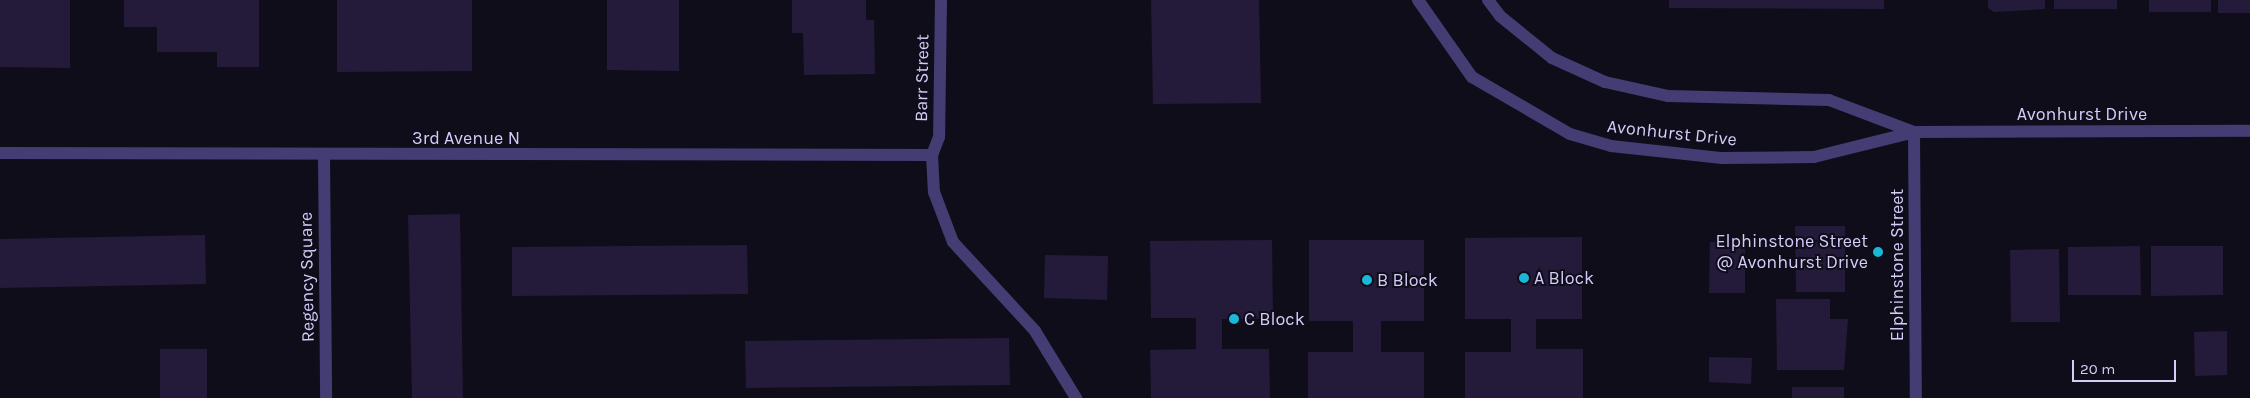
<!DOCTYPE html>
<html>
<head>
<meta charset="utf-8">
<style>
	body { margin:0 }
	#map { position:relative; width:2250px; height:398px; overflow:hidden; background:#100d1a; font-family:Karla,sans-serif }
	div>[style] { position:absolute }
	.building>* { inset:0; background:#231b39 }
	.minor>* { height:12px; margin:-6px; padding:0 6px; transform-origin:6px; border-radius:6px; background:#433d74 }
	.dots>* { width:14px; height:14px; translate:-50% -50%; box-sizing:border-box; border:2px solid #100d1a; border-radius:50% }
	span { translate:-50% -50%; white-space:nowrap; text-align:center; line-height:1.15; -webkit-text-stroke:4px #100d1a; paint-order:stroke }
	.street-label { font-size:18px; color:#d4ccf9 }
	.poi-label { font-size:18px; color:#d4ccf9 }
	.right { translate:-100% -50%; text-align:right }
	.left { translate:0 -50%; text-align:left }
	.scale { position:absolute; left:2072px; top:360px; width:104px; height:22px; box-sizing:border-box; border:2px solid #d4ccf9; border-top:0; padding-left:6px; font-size:15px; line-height:18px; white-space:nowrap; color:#d4ccf9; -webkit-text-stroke:4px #100d1a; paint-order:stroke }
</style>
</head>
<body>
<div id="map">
	<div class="building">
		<div style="clip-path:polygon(0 0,70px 0,70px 68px,0 67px)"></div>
		<div style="clip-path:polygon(124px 0,259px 0,259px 67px,217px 67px,217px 52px,157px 52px,157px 27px,124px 27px)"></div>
		<div style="clip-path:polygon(337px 0,472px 0,472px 71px,337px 72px)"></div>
		<div style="clip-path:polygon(607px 0,679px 0,679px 71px,607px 70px)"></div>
		<div style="clip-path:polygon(792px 0,866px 0,866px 20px,874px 20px,875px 74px,804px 75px,803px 33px,792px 33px)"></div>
		<div style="clip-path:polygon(1151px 0,1259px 0,1261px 103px,1153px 104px)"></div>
		<div style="clip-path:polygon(1669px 0,1884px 0,1884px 9px,1669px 8px)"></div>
		<div style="clip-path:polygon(1988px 0,2045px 0,2045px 9px,1994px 12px,1988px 8px)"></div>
		<div style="clip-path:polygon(2054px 0,2117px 0,2117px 9px,2054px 9px)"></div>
		<div style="clip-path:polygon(2149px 0,2211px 0,2211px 12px,2149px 12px)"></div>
		<div style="clip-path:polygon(2218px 0,2250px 0,2250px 13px,2218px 13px)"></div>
		<div style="clip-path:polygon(460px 214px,463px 398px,412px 398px,408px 215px)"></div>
		<div style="clip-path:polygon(1795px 226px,1845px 226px,1845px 292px,1796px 292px)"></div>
		<div style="clip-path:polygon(205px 235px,206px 284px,0 288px,0 239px)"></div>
		<div style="clip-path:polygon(1582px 237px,1582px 319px,1536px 319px,1536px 349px,1583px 349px,1583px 398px,1465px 398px,1465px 352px,1511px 352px,1511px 319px,1465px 319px,1465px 238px)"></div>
		<div style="clip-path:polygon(1272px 240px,1273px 319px,1222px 319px,1222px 349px,1269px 349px,1270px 398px,1151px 398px,1150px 350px,1196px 349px,1196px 318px,1151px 318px,1150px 241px)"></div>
		<div style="clip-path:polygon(1309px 240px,1424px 240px,1424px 321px,1381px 321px,1381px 352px,1424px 352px,1424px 398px,1308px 398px,1308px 352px,1353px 352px,1353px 321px,1309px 321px)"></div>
		<div style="clip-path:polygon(1710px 242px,1745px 242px,1745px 293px,1709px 293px)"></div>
		<div style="clip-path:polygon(747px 245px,748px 294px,512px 296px,512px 247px)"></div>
		<div style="clip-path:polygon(2140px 246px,2141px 295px,2068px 295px,2068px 247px)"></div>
		<div style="clip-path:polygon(2151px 246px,2223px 246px,2223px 295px,2151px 296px)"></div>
		<div style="clip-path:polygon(2059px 249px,2060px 322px,2011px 322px,2010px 250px)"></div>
		<div style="clip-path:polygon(1045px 255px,1108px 256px,1107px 300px,1044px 298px)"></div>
		<div style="clip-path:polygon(1776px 299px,1830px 299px,1830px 319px,1848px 319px,1844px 370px,1777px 370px)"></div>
		<div style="clip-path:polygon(2227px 331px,2227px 375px,2195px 376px,2194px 332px)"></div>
		<div style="clip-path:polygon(1009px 338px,1010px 385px,746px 388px,745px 341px)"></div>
		<div style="clip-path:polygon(160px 349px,207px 349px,207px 398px,160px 398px)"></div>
		<div style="clip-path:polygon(1709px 357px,1752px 358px,1751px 384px,1709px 382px)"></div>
		<div style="clip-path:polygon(1792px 387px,1844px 387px,1844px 398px,1792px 398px)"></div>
	</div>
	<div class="minor">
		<div style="left:941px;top:0;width:137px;rotate:90.8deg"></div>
		<div style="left:939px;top:137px;width:19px;rotate:111deg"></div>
		<div style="left:932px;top:155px;width:37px;rotate:87deg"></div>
		<div style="left:934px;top:192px;width:53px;rotate:69.2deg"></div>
		<div style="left:953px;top:242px;width:121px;rotate:47.3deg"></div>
		<div style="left:1035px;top:331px;width:79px;rotate:58.5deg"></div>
		<div style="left:1418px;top:0;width:94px;rotate:55deg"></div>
		<div style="left:1472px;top:77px;width:113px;rotate:30.2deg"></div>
		<div style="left:1570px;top:134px;width:43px;rotate:16.3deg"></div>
		<div style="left:1611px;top:146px;width:112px;rotate:6.2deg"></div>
		<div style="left:1722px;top:158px;width:92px;rotate:-0.6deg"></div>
		<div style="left:1814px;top:157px;width:103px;rotate:-14deg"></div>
		<div style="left:1914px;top:132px;width:336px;rotate:-0.2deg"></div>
		<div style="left:1488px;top:0;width:20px;rotate:53deg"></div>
		<div style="left:1500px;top:16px;width:67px;rotate:38.9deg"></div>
		<div style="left:1552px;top:58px;width:58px;rotate:24.4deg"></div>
		<div style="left:1605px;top:82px;width:65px;rotate:12.5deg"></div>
		<div style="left:1668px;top:96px;width:161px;rotate:1.4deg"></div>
		<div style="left:1829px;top:100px;width:91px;rotate:20.6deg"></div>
		<div style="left:1914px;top:132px;width:266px;rotate:89.6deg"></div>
		<div style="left:0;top:153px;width:932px;rotate:0.12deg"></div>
		<div style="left:324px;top:155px;width:243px;rotate:89.5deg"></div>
	</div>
	<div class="dots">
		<div style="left:1878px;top:252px;background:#1ab8d8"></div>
		<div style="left:1524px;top:278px;background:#1ab8d8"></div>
		<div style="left:1367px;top:280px;background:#1ab8d8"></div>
		<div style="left:1234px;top:319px;background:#1ab8d8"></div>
	</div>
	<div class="street-label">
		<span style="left:922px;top:78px;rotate:-89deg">Barr Street</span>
		<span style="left:2082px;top:114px">Avonhurst Drive</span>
		<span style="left:1672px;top:133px;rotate:6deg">Avonhurst Drive</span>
		<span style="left:466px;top:138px">3rd Avenue N</span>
		<span style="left:1897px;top:265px;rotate:-90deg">Elphinstone Street</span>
		<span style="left:307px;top:277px;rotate:-91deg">Regency Square</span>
	</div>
	<div class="poi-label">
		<span class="right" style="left:1868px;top:252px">Elphinstone Street<br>@ Avonhurst Drive</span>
		<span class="left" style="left:1534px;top:278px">A Block</span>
		<span class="left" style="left:1377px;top:280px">B Block</span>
		<span class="left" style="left:1244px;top:319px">C Block</span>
	</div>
	<div class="scale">20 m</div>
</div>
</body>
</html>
